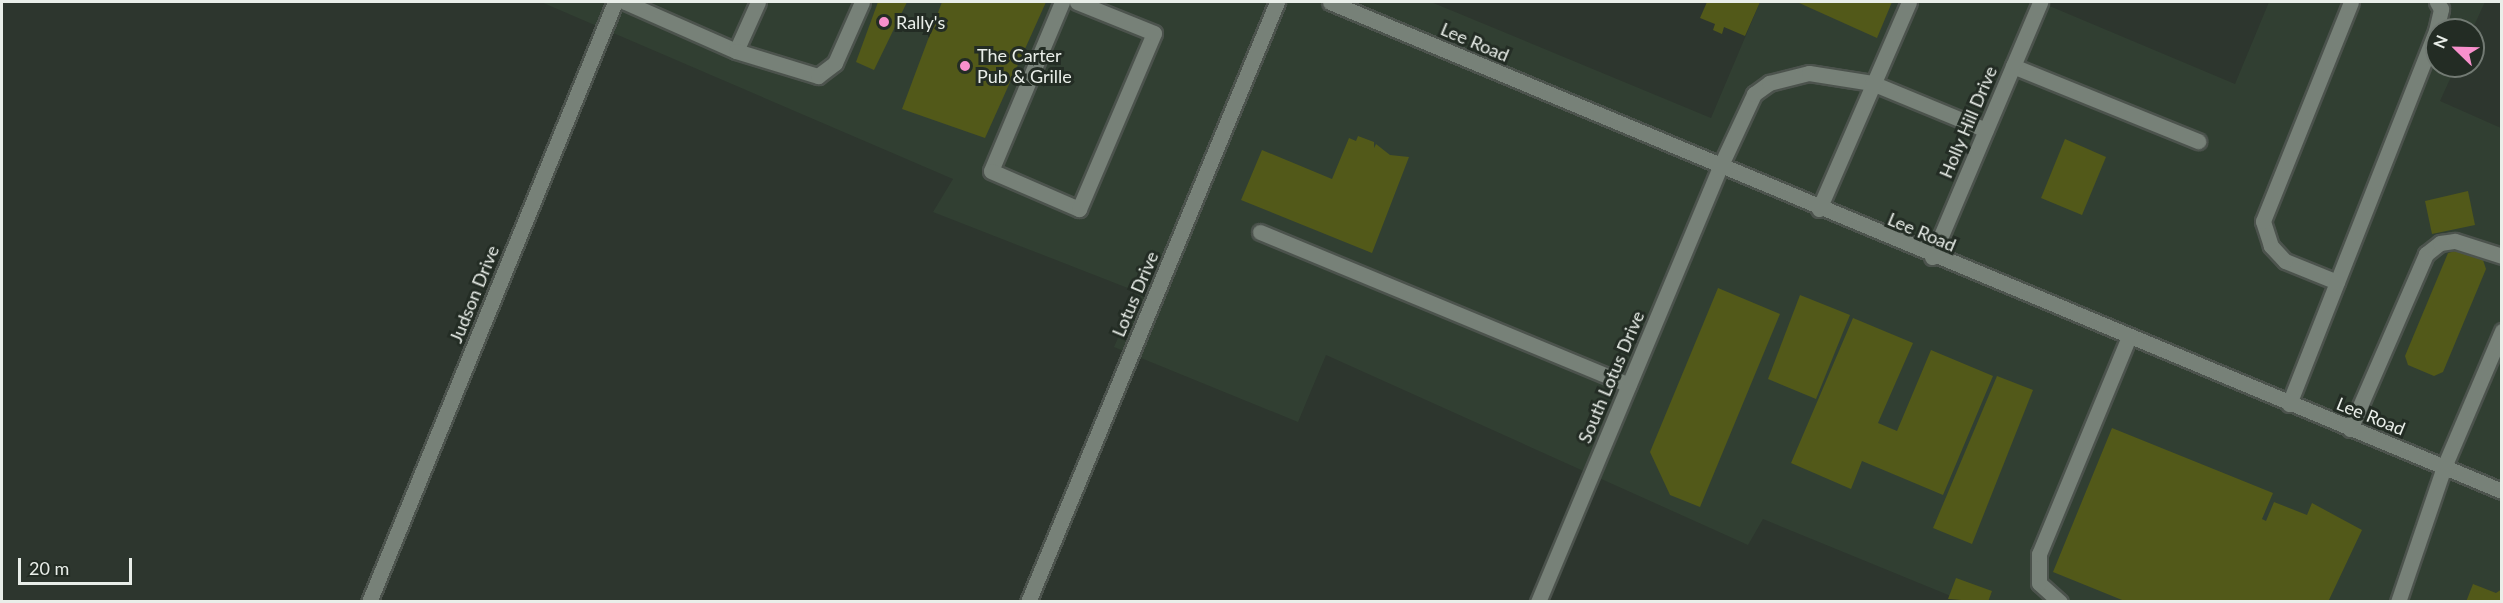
<!DOCTYPE html>
<html>
<head>
<meta charset="utf-8">
<style>
	body { margin:0 }
	#map { position:relative; width:2503px; height:603px; overflow:hidden; background:#2d362e; font-family:Lato,sans-serif }
	div>[style] { position:absolute }
	.built>* { inset:0; background:#313f32 }
	.building>* { inset:0; background:#525919 }
	.roads { filter:drop-shadow(2px 0 #4c534d) drop-shadow(-2px 0 #4c534d) drop-shadow(0 2px #4c534d) drop-shadow(0 -2px #4c534d) }
	.service>* { height:15px; margin:-7.5px; padding:0 7.5px; transform-origin:7.5px; border-radius:7.5px; background:#778178 }
	.minor>* { height:15px; margin:-7.5px; padding:0 7.5px; transform-origin:7.5px; border-radius:7.5px; background:#778178 }
	.secondary>* { height:15px; margin:-7.5px; padding:0 7.5px; transform-origin:7.5px; border-radius:7.5px; background:#778178 }
	.dots>* { width:16px; height:16px; translate:-50% -50%; box-sizing:border-box; border:3px solid #232c24; border-radius:50% }
	span { translate:-50% -50%; white-space:nowrap; text-align:center; line-height:1.15; -webkit-text-stroke:6px #232c24; paint-order:stroke }
	.poi-label { font-size:18px; color:#e9eee9 }
	.left { translate:0 -50%; text-align:left }
	.street-label { font-size:18px; color:#e9eee9 }
	.frame { position:absolute; inset:0; border:3px solid #e9eee9; pointer-events:none }
	.north { position:absolute; left:2425px; top:18px; width:60px; height:60px; box-sizing:border-box; background:#232c24; border:2px solid #727a73; border-radius:50%; rotate:293deg; font-size:16px; font-weight:700; line-height:24px; text-align:center; color:#e9eee9 }
	.north::after { content:''; display:block; margin:auto; width:21px; height:27px; background:#f890cc; clip-path:polygon(50% 0,100% 100%,50% 72%,0 100%) }
	.scale { position:absolute; left:18px; top:558px; width:114px; height:27px; box-sizing:border-box; border:3px solid #e9eee9; border-top:0; padding-left:8px; font-size:18px; line-height:21px; white-space:nowrap; color:#e9eee9; -webkit-text-stroke:4px #232c24; paint-order:stroke }
</style>
</head>
<body>
<div id="map">
	<div class="built">
		<div style="clip-path:polygon(541px 2px,1431px 2px,1711px 118px,1760px 2px,2040px 2px,2235px 84px,2269px 2px,2485px 2px,2472px 30px,2437px 30px,2437px 66px,2456px 66px,2440px 101px,2501px 128px,2501px 601px,1963px 601px,1763px 519px,1748px 545px,1326px 355px,1298px 422px,1114px 347px,1138px 292px,933px 212px,953px 179px)"></div>
	</div>
	<div class="building">
		<div style="clip-path:polygon(878px 2px,907px 2px,874px 70px,856px 62px)"></div>
		<div style="clip-path:polygon(942px 2px,1046px 2px,985px 138px,902px 109px)"></div>
		<div style="clip-path:polygon(1707px 2px,1760px 2px,1745px 36px,1724px 27px,1722px 34px,1713px 30px,1715px 24px,1700px 18px)"></div>
		<div style="clip-path:polygon(1797px 2px,1892px 2px,1877px 38px)"></div>
		<div style="clip-path:polygon(1358px 136px,1374px 142px,1374px 148px,1376px 144px,1390px 155px,1409px 157px,1372px 253px,1241px 200px,1262px 150px,1332px 179px,1349px 138px,1356px 141px)"></div>
		<div style="clip-path:polygon(2065px 139px,2106px 157px,2082px 215px,2041px 198px)"></div>
		<div style="clip-path:polygon(2468px 191px,2475px 225px,2432px 234px,2425px 201px)"></div>
		<div style="clip-path:polygon(2458px 250px,2483px 260px,2486px 269px,2443px 372px,2434px 376px,2408px 365px,2405px 356px,2448px 253px)"></div>
		<div style="clip-path:polygon(1718px 288px,1780px 314px,1700px 507px,1670px 495px,1650px 452px)"></div>
		<div style="clip-path:polygon(1800px 295px,1850px 315px,1816px 399px,1768px 379px)"></div>
		<div style="clip-path:polygon(1853px 318px,1913px 343px,1878px 423px,1897px 431px,1931px 350px,1993px 376px,1943px 495px,1862px 461px,1851px 489px,1791px 463px)"></div>
		<div style="clip-path:polygon(1997px 376px,2033px 390px,1972px 544px,1933px 528px)"></div>
		<div style="clip-path:polygon(2112px 428px,2273px 493px,2262px 519px,2266px 521px,2274px 502px,2307px 515px,2312px 503px,2362px 530px,2328px 602px,2127px 602px,2053px 572px)"></div>
		<div style="clip-path:polygon(1956px 578px,1992px 591px,1988px 602px,1948px 599px)"></div>
		<div style="clip-path:polygon(2473px 584px,2496px 593px,2502px 589px,2502px 602px,2466px 602px)"></div>
	</div>
	<div class="roads">
		<div class="service">
			<div style="left:625px;top:2px;width:121px;rotate:23.8deg"></div>
			<div style="left:736px;top:51px;width:54px;rotate:-65.8deg"></div>
			<div style="left:1062px;top:2px;width:183px;rotate:112.8deg"></div>
			<div style="left:991px;top:171px;width:96px;rotate:23.4deg"></div>
			<div style="left:1079px;top:209px;width:191px;rotate:-66.9deg"></div>
			<div style="left:1154px;top:33px;width:83px;rotate:-158.1deg"></div>
			<div style="left:736px;top:51px;width:86px;rotate:17deg"></div>
			<div style="left:818px;top:76px;width:21px;rotate:-37deg"></div>
			<div style="left:835px;top:63px;width:67px;rotate:-66.1deg"></div>
			<div style="left:2013px;top:66px;width:200px;rotate:22.1deg"></div>
			<div style="left:1720px;top:167px;width:81px;rotate:-65deg"></div>
			<div style="left:1754px;top:94px;width:19px;rotate:-36deg"></div>
			<div style="left:1769px;top:83px;width:41px;rotate:-14deg"></div>
			<div style="left:1809px;top:73px;width:64px;rotate:9deg"></div>
			<div style="left:1872px;top:83px;width:123px;rotate:22.4deg"></div>
			<div style="left:1819px;top:209px;width:226px;rotate:-66.5deg"></div>
			<div style="left:1260px;top:232px;width:399px;rotate:22.5deg"></div>
			<div style="left:2337px;top:282px;width:56px;rotate:-158deg"></div>
			<div style="left:2285px;top:261px;width:21px;rotate:-133deg"></div>
			<div style="left:2271px;top:246px;width:26px;rotate:-108deg"></div>
			<div style="left:2263px;top:221px;width:236px;rotate:-68.1deg"></div>
			<div style="left:2289px;top:404px;width:401px;rotate:-68.5deg"></div>
			<div style="left:2436px;top:31px;width:23px;rotate:-77deg"></div>
			<div style="left:2441px;top:9px;width:8px;rotate:-120deg"></div>
			<div style="left:2350px;top:429px;width:191px;rotate:-66.5deg"></div>
			<div style="left:2426px;top:254px;width:18px;rotate:-38deg"></div>
			<div style="left:2440px;top:243px;width:15px;rotate:-8deg"></div>
			<div style="left:2455px;top:241px;width:49px;rotate:17.7deg"></div>
			<div style="left:2060px;top:602px;width:28px;rotate:-138deg"></div>
			<div style="left:2039px;top:583px;width:29px;rotate:-90deg"></div>
			<div style="left:2039px;top:554px;width:233px;rotate:-67.5deg"></div>
			<div style="left:2398px;top:602px;width:143px;rotate:-71.2deg"></div>
			<div style="left:2444px;top:467px;width:148px;rotate:-66.9deg"></div>
		</div>
		<div class="minor">
			<div style="left:1932px;top:257px;width:277px;rotate:-67deg"></div>
			<div style="left:369px;top:602px;width:648px;rotate:-67.71deg"></div>
			<div style="left:1028px;top:602px;width:650px;rotate:-67.46deg"></div>
			<div style="left:1538px;top:602px;width:472px;rotate:-67.3deg"></div>
		</div>
		<div class="secondary">
			<div style="left:1330px;top:2px;width:1270px;rotate:22.65deg"></div>
		</div>
	</div>
	<div class="dots">
		<div style="left:884px;top:22px;background:#f890cc"></div>
		<div style="left:965px;top:66px;background:#f890cc"></div>
	</div>
	<div class="poi-label">
		<span class="left" style="left:896px;top:22px">Rally's</span>
		<span class="left" style="left:977px;top:66px">The Carter<br>Pub &amp; Grille</span>
	</div>
	<div class="street-label">
		<span style="left:1475px;top:42px;rotate:23deg">Lee Road</span>
		<span style="left:1968px;top:122px;rotate:-67deg">Holly Hill Drive</span>
		<span style="left:1922px;top:232px;rotate:23deg">Lee Road</span>
		<span style="left:474px;top:294px;rotate:-68deg">Judson Drive</span>
		<span style="left:1135px;top:294px;rotate:-67deg">Lotus Drive</span>
		<span style="left:1611px;top:377px;rotate:-67deg">South Lotus Drive</span>
		<span style="left:2371px;top:416px;rotate:22deg">Lee Road</span>
	</div>
	<div class="frame"></div>
	<div class="north">N</div>
	<div class="scale">20 m</div>
</div>
</body>
</html>
